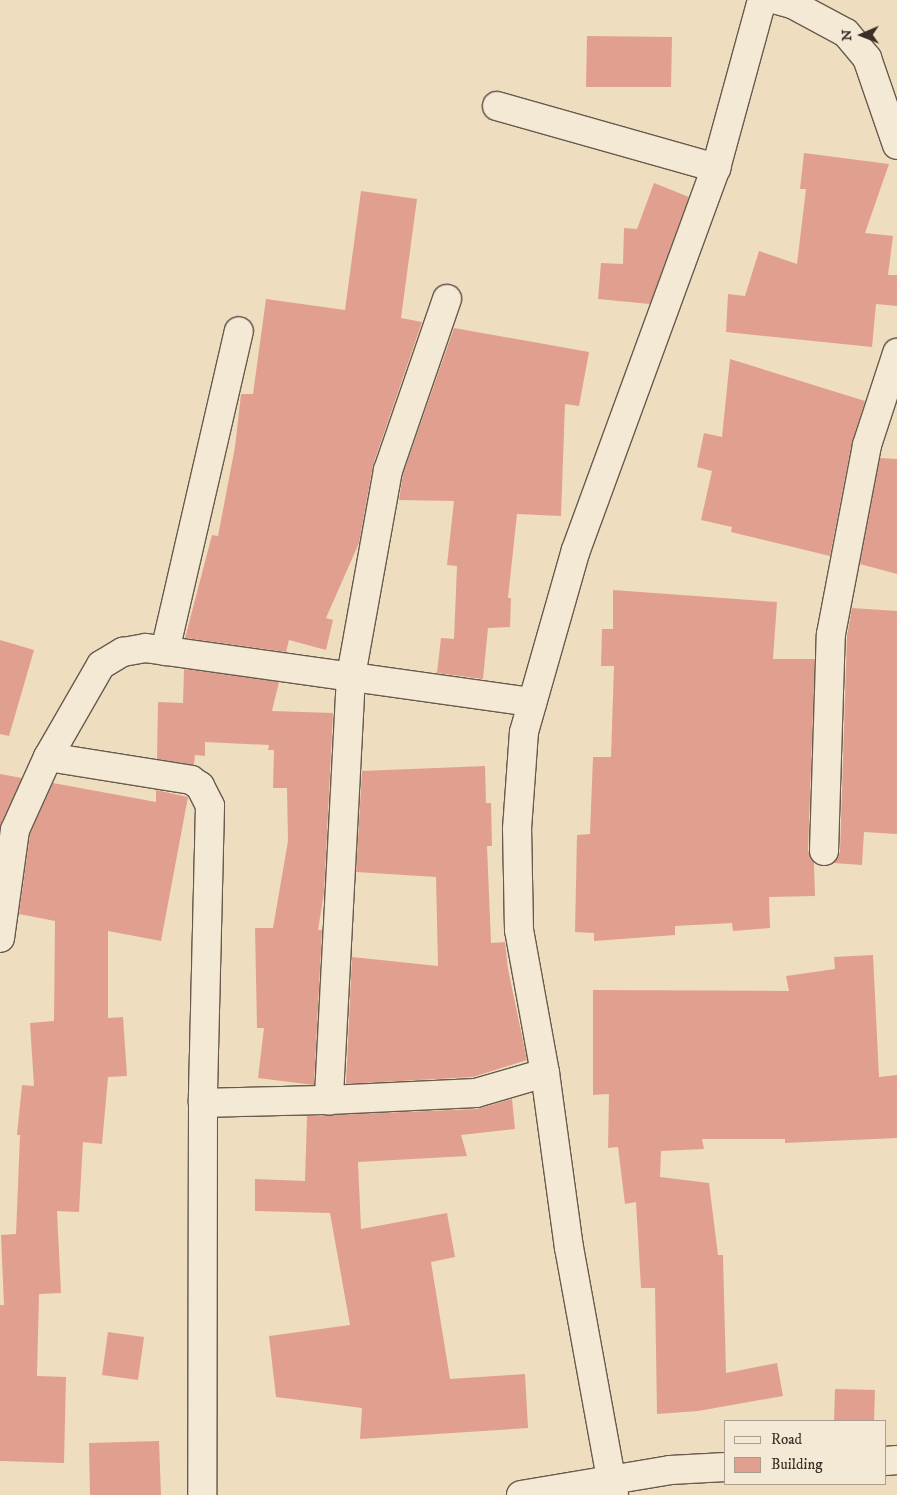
<!DOCTYPE html>
<html>
<head>
<meta charset="utf-8">
<style>
	body { margin:0 }
	#map { position:relative; width:897px; height:1495px; overflow:hidden; background:#eeddbf; font-family:"IM FELL DW Pica",serif }
	div>[style] { position:absolute }
	.building>* { inset:0; background:#e1a08f }
	.roads { filter:drop-shadow(1px 0 #675b4d) drop-shadow(-1px 0 #675b4d) drop-shadow(0 1px #675b4d) drop-shadow(0 -1px #675b4d) }
	.minor>* { height:28px; margin:-14px; padding:0 14px; transform-origin:14px; border-radius:14px; background:#f4e9d5 }
	span { translate:-50% -50%; white-space:nowrap; text-align:center; line-height:1.15; -webkit-text-stroke:4.5px #f4e9d5; paint-order:stroke }
	.legend { position:absolute; left:724px; top:1420px; width:162px; height:65px; box-sizing:border-box; background:#f4e9d5; border:1px solid #aa9f8f; margin:0; padding:6px 9px; list-style:none; font-size:15px; color:#3a3027 }
	.legend li { display:flex; align-items:center; gap:10px; height:25px }
	.legend b { width:25px; border:1px solid #aa9f8f }
	.north { position:absolute; left:837px; top:10px; width:50px; height:50px; -webkit-text-stroke:4px #f4e9d5; paint-order:stroke; rotate:269deg; font-size:14px; font-weight:700; line-height:20px; text-align:center; color:#3a3027 }
	.north::after { content:''; display:block; margin:auto; width:18px; height:22px; background:#3a3027; clip-path:polygon(50% 0,100% 100%,50% 72%,0 100%) }
</style>
</head>
<body>
<div id="map">
	<div class="building">
		<div style="clip-path:polygon(587px 36px,672px 37px,671px 87px,586px 87px)"></div>
		<div style="clip-path:polygon(804px 153px,889px 164px,865px 233px,893px 236px,888px 275px,897px 275px,897px 306px,876px 304px,872px 347px,726px 332px,728px 294px,745px 296px,759px 251px,797px 264px,806px 189px,800px 189px)"></div>
		<div style="clip-path:polygon(654px 183px,689px 197px,650px 304px,598px 299px,601px 263px,623px 264px,624px 228px,637px 229px)"></div>
		<div style="clip-path:polygon(361px 191px,417px 199px,401px 318px,422px 322px,373px 465px,359px 543px,326px 618px,333px 620px,326px 650px,289px 640px,286px 652px,185px 638px,212px 535px,218px 536px,235px 447px,241px 394px,253px 394px,266px 299px,345px 310px)"></div>
		<div style="clip-path:polygon(454px 328px,589px 352px,579px 406px,565px 404px,561px 516px,517px 514px,508px 598px,511px 598px,510px 627px,488px 628px,483px 679px,437px 673px,441px 638px,454px 639px,457px 566px,447px 565px,454px 501px,399px 500px,403px 474px)"></div>
		<div style="clip-path:polygon(730px 359px,865px 401px,852px 442px,830px 556px,731px 532px,732px 527px,701px 520px,712px 471px,697px 467px,704px 433px,722px 437px)"></div>
		<div style="clip-path:polygon(880px 458px,897px 459px,897px 574px,860px 564px)"></div>
		<div style="clip-path:polygon(613px 590px,777px 602px,773px 659px,815px 659px,808px 850px,814px 863px,815px 896px,769px 897px,770px 928px,733px 931px,732px 923px,675px 926px,675px 935px,594px 941px,594px 933px,575px 932px,577px 835px,590px 834px,593px 757px,611px 757px,614px 666px,601px 666px,602px 629px,613px 629px)"></div>
		<div style="clip-path:polygon(852px 608px,897px 611px,897px 834px,864px 832px,862px 865px,833px 863px,840px 852px,847px 636px)"></div>
		<div style="clip-path:polygon(0 640px,34px 650px,9px 736px,0 734px)"></div>
		<div style="clip-path:polygon(184px 669px,279px 682px,272px 711px,333px 713px,324px 893px,318px 930px,322px 930px,314px 1085px,258px 1078px,264px 1028px,257px 1028px,255px 928px,273px 928px,288px 841px,287px 788px,273px 788px,274px 750px,268px 750px,269px 745px,205px 742px,205px 756px,195px 755px,194px 765px,157px 759px,158px 702px,183px 703px)"></div>
		<div style="clip-path:polygon(485px 766px,486px 803px,491px 803px,492px 846px,487px 846px,491px 943px,505px 942px,508px 969px,527px 1060px,473px 1077px,346px 1084px,352px 957px,438px 966px,436px 877px,356px 872px,362px 771px)"></div>
		<div style="clip-path:polygon(0 774px,22px 778px,0 826px)"></div>
		<div style="clip-path:polygon(53px 783px,156px 802px,156px 790px,188px 797px,161px 941px,108px 931px,108px 1018px,123px 1017px,127px 1076px,108px 1077px,102px 1144px,83px 1142px,79px 1212px,57px 1211px,61px 1293px,39px 1294px,37px 1376px,66px 1377px,64px 1463px,0 1461px,0 1305px,4px 1305px,1px 1235px,16px 1234px,20px 1135px,17px 1135px,22px 1085px,34px 1086px,30px 1023px,54px 1021px,55px 921px,19px 914px,30px 834px)"></div>
		<div style="clip-path:polygon(873px 955px,879px 1077px,897px 1075px,897px 1138px,785px 1143px,785px 1139px,702px 1139px,704px 1149px,661px 1151px,660px 1177px,709px 1183px,718px 1255px,723px 1255px,726px 1373px,777px 1363px,783px 1396px,698px 1411px,657px 1414px,655px 1288px,641px 1288px,636px 1202px,625px 1204px,618px 1147px,608px 1148px,609px 1094px,593px 1095px,593px 990px,789px 991px,786px 976px,835px 969px,834px 957px)"></div>
		<div style="clip-path:polygon(512px 1099px,515px 1129px,461px 1135px,467px 1156px,358px 1162px,361px 1229px,447px 1213px,455px 1257px,431px 1262px,450px 1379px,525px 1374px,528px 1428px,360px 1439px,362px 1408px,276px 1397px,269px 1336px,350px 1325px,330px 1213px,255px 1211px,255px 1179px,305px 1181px,307px 1116px,477px 1109px)"></div>
		<div style="clip-path:polygon(108px 1332px,144px 1337px,138px 1380px,102px 1375px)"></div>
		<div style="clip-path:polygon(835px 1389px,875px 1390px,874px 1421px,834px 1421px)"></div>
		<div style="clip-path:polygon(159px 1441px,161px 1495px,90px 1495px,89px 1443px)"></div>
	</div>
	<div class="roads">
		<div class="minor">
			<div style="left:777px;top:0;width:16px;rotate:15deg"></div>
			<div style="left:792px;top:4px;width:61px;rotate:28.2deg"></div>
			<div style="left:846px;top:33px;width:33px;rotate:50deg"></div>
			<div style="left:867px;top:58px;width:92px;rotate:71deg"></div>
			<div style="left:497px;top:106px;width:228px;rotate:15.8deg"></div>
			<div style="left:447px;top:299px;width:181px;rotate:109deg"></div>
			<div style="left:388px;top:470px;width:209px;rotate:100.2deg"></div>
			<div style="left:351px;top:676px;width:425px;rotate:93deg"></div>
			<div style="left:329px;top:1100px;width:147px;rotate:-2.7deg"></div>
			<div style="left:476px;top:1093px;width:72px;rotate:-16.2deg"></div>
			<div style="left:165px;top:651px;width:328px;rotate:-77deg"></div>
			<div style="left:48px;top:757px;width:145px;rotate:9.1deg"></div>
			<div style="left:191px;top:780px;width:11px;rotate:34deg"></div>
			<div style="left:200px;top:786px;width:22px;rotate:63deg"></div>
			<div style="left:210px;top:806px;width:297px;rotate:91.4deg"></div>
			<div style="left:203px;top:1103px;width:392px;rotate:90.1deg"></div>
			<div style="left:824px;top:851px;width:217px;rotate:-88.2deg"></div>
			<div style="left:831px;top:634px;width:192px;rotate:-79.2deg"></div>
			<div style="left:867px;top:445px;width:97px;rotate:-71.9deg"></div>
			<div style="left:0;top:938px;width:109px;rotate:-82.1deg"></div>
			<div style="left:15px;top:830px;width:80px;rotate:-65.7deg"></div>
			<div style="left:48px;top:757px;width:106px;rotate:-60.1deg"></div>
			<div style="left:101px;top:665px;width:26px;rotate:-31deg"></div>
			<div style="left:123px;top:652px;width:23px;rotate:-10deg"></div>
			<div style="left:146px;top:648px;width:390px;rotate:8deg"></div>
			<div style="left:203px;top:1103px;width:126px;rotate:-1.4deg"></div>
			<div style="left:886px;top:1461px;width:11px;rotate:-5deg"></div>
			<div style="left:521px;top:1495px;width:151px;rotate:-9.5deg"></div>
			<div style="left:670px;top:1470px;width:56px;rotate:-3.1deg"></div>
			<div style="left:614px;top:1495px;width:251px;rotate:-100.3deg"></div>
			<div style="left:569px;top:1248px;width:177px;rotate:-97.8deg"></div>
			<div style="left:545px;top:1073px;width:145px;rotate:-100.3deg"></div>
			<div style="left:519px;top:930px;width:101px;rotate:-91.1deg"></div>
			<div style="left:517px;top:829px;width:97px;rotate:-85.9deg"></div>
			<div style="left:524px;top:732px;width:189px;rotate:-74.1deg"></div>
			<div style="left:576px;top:550px;width:407px;rotate:-69.9deg"></div>
			<div style="left:716px;top:168px;width:174px;rotate:-74.7deg"></div>
		</div>
	</div>
	<ul class="legend">
	<li><b style="height:6px;background:#f4e9d5"></b>Road</li>
	<li><b style="height:14px;background:#e1a08f"></b>Building</li>
	</ul>
	<div class="north">N</div>
</div>
</body>
</html>
